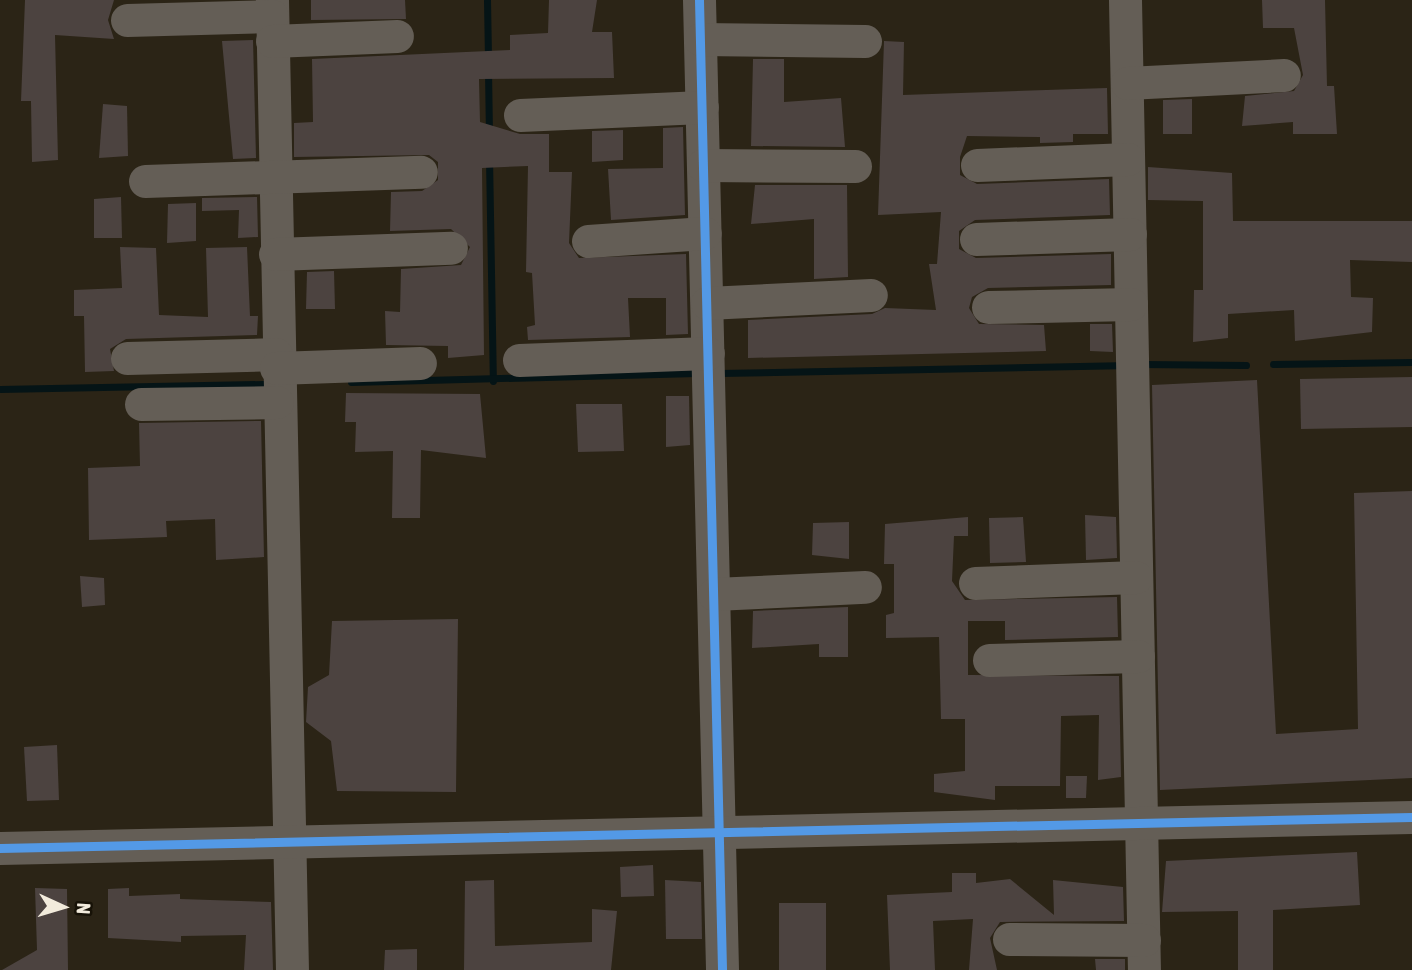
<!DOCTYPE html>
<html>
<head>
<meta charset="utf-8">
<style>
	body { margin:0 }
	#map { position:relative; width:1412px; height:970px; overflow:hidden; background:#2b2416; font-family:"Asap Condensed",sans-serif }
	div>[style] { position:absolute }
	.stream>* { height:7px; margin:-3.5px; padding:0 3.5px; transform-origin:3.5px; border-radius:3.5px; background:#051416 }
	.building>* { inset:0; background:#4c4340 }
	.minor>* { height:33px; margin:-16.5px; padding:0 16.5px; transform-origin:16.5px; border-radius:16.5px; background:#645e56 }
	.cycleway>* { height:9px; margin:-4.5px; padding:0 4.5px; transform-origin:4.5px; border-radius:4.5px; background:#5399e6 }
	span { translate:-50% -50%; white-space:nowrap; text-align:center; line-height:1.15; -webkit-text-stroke:7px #171207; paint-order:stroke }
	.north { position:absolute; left:28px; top:872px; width:70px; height:70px; -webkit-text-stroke:5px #171207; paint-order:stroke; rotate:94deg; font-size:19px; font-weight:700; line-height:28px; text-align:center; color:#f2ebdc }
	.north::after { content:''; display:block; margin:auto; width:24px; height:32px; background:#f2ebdc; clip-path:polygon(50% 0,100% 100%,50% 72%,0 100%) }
</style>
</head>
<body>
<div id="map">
	<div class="stream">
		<div style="left:487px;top:0;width:59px;rotate:89deg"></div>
		<div style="left:488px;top:71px;width:61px;rotate:89.1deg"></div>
		<div style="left:489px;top:158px;width:223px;rotate:89deg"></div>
		<div style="left:1142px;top:364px;width:104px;rotate:0.6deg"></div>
		<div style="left:1273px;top:364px;width:139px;rotate:-0.8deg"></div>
		<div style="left:719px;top:373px;width:399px;rotate:-1.1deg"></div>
		<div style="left:351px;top:382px;width:345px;rotate:-1.5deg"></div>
		<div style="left:0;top:389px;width:264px;rotate:-1.1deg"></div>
	</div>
	<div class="building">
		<div style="clip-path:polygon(25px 0,114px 0,108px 20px,114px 39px,55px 35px,58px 160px,32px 162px,31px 101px,21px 101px)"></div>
		<div style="clip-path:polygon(311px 0,405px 0,406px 19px,311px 20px)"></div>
		<div style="clip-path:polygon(549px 0,597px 0,592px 32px,612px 32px,614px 78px,479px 79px,480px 122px,520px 134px,549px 134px,549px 172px,572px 172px,569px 243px,579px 258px,686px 254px,688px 334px,666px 335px,666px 298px,628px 298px,630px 337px,528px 340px,527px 327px,535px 325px,532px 273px,526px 272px,528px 166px,482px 168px,484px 355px,448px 358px,448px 346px,386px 345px,385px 311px,400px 312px,401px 269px,461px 265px,470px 247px,451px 229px,390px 231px,391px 192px,422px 191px,438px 180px,438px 162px,429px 155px,294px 157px,294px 123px,313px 122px,312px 59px,510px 50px,510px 35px,548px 33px)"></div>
		<div style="clip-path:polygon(1262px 0,1325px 0,1327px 86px,1334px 86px,1337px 134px,1293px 134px,1293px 122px,1242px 126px,1245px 96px,1294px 91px,1303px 75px,1294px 28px,1263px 28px)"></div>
		<div style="clip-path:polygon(253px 40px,256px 158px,233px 159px,222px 41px)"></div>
		<div style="clip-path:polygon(884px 41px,904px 42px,903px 95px,1107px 88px,1108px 134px,1073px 134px,1073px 142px,1040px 143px,1040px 137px,967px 136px,960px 157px,960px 175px,977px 184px,1109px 179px,1110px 215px,975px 220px,959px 231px,959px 249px,976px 258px,1111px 254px,1111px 285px,988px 288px,972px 297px,969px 308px,979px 324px,1044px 325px,1046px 351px,748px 358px,748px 320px,872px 314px,885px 308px,936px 310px,929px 264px,937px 264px,941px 212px,878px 215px)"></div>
		<div style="clip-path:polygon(753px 59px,784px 59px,784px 102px,841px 98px,845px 147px,751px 146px)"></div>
		<div style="clip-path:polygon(1192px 99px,1192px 134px,1163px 134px,1163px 100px)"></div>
		<div style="clip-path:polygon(103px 104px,127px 106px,128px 156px,99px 158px)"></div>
		<div style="clip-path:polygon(683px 127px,685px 215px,611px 220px,608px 169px,663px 168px,663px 128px)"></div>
		<div style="clip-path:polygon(623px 130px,623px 160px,592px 162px,592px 131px)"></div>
		<div style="clip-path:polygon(1148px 167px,1232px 173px,1233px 221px,1412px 221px,1412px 262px,1350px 260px,1351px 297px,1373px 298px,1372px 332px,1295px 341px,1294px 310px,1228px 314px,1228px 338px,1193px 342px,1194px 290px,1203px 290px,1203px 201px,1148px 200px)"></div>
		<div style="clip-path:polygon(755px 185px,847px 185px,848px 277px,814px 279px,814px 219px,751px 224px)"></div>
		<div style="clip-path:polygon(121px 197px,122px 238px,94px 238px,94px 199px)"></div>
		<div style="clip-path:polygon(257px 197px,258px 237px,238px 238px,239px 210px,202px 211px,202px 198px)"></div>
		<div style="clip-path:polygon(196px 203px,196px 241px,167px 243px,168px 204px)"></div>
		<div style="clip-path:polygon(120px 247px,156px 248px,159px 315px,208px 317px,206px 248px,247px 247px,250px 316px,258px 316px,257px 335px,126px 339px,110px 349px,114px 371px,85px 372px,84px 316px,74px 316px,74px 290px,122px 288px)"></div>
		<div style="clip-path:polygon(334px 271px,335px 309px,306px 309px,307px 272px)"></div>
		<div style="clip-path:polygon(1090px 324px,1112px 324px,1113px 352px,1090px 351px)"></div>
		<div style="clip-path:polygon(1412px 377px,1412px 427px,1301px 429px,1300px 379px)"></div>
		<div style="clip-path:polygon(1257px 380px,1276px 734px,1358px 729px,1354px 493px,1412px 491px,1412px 778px,1160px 790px,1152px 385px)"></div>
		<div style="clip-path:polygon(346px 393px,480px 394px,486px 458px,421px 450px,420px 518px,392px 518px,393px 451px,355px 452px,356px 422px,345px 422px)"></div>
		<div style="clip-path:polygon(666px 396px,689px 396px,690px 445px,666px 447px)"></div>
		<div style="clip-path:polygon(576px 404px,622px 404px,624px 451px,578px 452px)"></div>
		<div style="clip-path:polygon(261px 421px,264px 557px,216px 560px,215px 519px,166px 521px,167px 537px,89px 540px,88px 468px,140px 466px,139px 423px)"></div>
		<div style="clip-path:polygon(1085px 515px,1116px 517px,1117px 558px,1086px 560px)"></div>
		<div style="clip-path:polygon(968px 517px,968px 536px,954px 536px,952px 581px,965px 600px,1117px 597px,1118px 637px,1005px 640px,1005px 621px,968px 621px,968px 675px,1119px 676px,1121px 777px,1098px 780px,1099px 715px,1061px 716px,1060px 786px,995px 786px,995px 800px,934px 792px,934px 774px,965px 771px,965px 719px,941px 719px,939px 637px,886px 638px,886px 615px,894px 613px,894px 564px,884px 564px,885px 524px)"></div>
		<div style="clip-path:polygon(1023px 517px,1026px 562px,990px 563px,989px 518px)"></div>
		<div style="clip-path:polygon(849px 522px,849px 559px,812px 555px,813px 523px)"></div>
		<div style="clip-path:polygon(80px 576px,104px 578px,105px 605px,82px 607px)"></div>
		<div style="clip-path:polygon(848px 607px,848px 657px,819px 657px,819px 644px,752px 648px,753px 611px)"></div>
		<div style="clip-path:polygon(458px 619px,456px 792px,337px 791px,331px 741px,306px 722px,308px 687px,329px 675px,332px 621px)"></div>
		<div style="clip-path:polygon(57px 745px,59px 800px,27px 801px,24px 747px)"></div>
		<div style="clip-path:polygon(1066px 776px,1087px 776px,1086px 798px,1066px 798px)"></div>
		<div style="clip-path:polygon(1357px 852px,1360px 905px,1273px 910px,1273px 970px,1238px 970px,1238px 911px,1162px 912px,1166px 861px)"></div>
		<div style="clip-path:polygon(653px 865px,654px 896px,621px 897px,620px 867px)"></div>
		<div style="clip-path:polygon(952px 873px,976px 873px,976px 883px,1010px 879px,1054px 915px,1053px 880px,1123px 887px,1124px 921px,1000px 922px,990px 938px,997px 970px,969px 970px,973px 919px,933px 921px,935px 970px,890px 970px,887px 895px,952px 892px)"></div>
		<div style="clip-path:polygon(494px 880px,495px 946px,592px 942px,592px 909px,617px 911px,611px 970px,464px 970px,465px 881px)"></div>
		<div style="clip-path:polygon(665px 880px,701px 882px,702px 939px,666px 939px)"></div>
		<div style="clip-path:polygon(35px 888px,67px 889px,68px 970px,2px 970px,37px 950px)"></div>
		<div style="clip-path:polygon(129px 888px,129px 896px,180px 894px,180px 899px,271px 902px,273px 970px,244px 970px,246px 935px,181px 936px,181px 942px,108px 938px,108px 889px)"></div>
		<div style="clip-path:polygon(779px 903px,826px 903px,826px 970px,779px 970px)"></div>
		<div style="clip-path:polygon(417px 949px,417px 970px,384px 970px,385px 950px)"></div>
		<div style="clip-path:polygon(1095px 959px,1125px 959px,1125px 970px,1096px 970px)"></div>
	</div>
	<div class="minor">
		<div style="left:272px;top:0;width:970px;rotate:88.82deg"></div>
		<div style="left:699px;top:0;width:970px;rotate:88.64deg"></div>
		<div style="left:1125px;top:0;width:970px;rotate:88.88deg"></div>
		<div style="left:127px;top:20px;width:145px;rotate:-1.6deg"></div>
		<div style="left:700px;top:39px;width:165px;rotate:0.7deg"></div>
		<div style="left:272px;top:41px;width:125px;rotate:-2.3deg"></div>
		<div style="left:1127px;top:83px;width:157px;rotate:-2.9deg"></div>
		<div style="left:520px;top:115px;width:182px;rotate:-2.5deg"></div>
		<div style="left:703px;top:165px;width:152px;rotate:0.4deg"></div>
		<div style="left:977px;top:165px;width:151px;rotate:-2.3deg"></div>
		<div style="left:145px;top:181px;width:276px;rotate:-1.9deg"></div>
		<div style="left:976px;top:239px;width:154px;rotate:-1.9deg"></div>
		<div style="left:588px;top:241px;width:117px;rotate:-3.9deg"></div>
		<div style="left:275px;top:254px;width:176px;rotate:-2deg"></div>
		<div style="left:707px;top:303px;width:164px;rotate:-2.8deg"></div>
		<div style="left:988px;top:307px;width:143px;rotate:-1.2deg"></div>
		<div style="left:127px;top:358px;width:149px;rotate:-1.5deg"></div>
		<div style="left:519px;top:360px;width:189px;rotate:-2.1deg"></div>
		<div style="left:276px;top:368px;width:144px;rotate:-2deg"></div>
		<div style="left:141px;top:404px;width:136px;rotate:-0.8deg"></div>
		<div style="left:975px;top:583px;width:161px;rotate:-2.1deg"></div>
		<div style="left:714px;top:594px;width:151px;rotate:-2.7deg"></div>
		<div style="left:989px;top:660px;width:149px;rotate:-1.5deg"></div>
		<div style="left:0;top:848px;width:1412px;rotate:-1.26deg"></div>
		<div style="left:1009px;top:939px;width:135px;rotate:0.4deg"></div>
	</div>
	<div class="cycleway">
		<div style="left:699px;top:0;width:970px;rotate:88.64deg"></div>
		<div style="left:0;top:848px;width:1412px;rotate:-1.26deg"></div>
	</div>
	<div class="north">N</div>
</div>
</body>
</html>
